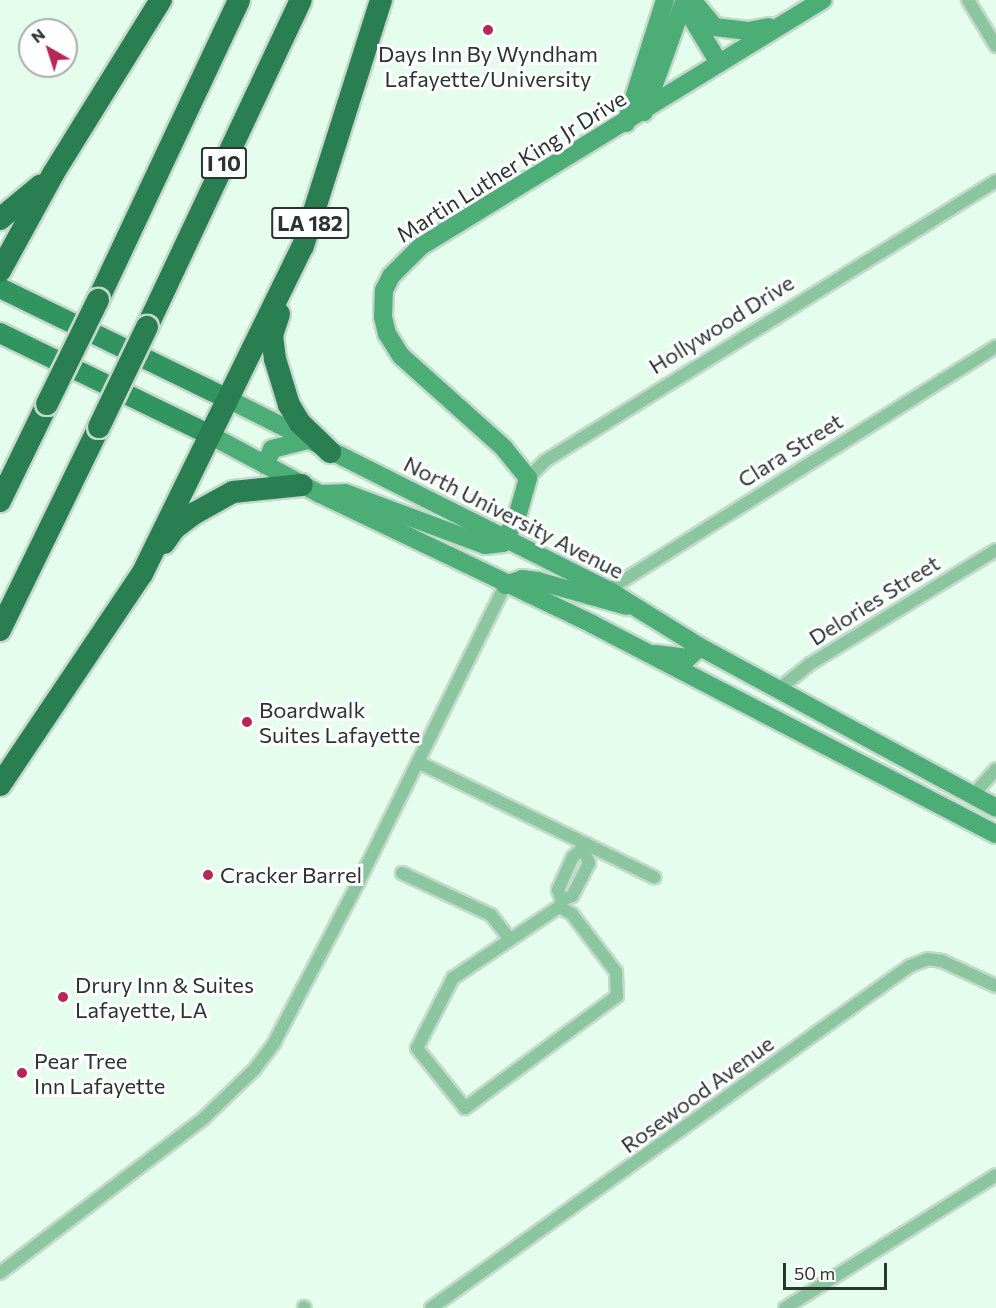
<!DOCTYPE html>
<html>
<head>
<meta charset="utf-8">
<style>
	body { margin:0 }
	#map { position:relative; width:996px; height:1308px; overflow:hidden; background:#e4fded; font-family:Commissioner,sans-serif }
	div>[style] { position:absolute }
	.roads { filter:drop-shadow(2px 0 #c3d9cb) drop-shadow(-2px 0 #c3d9cb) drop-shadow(0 2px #c3d9cb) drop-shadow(0 -2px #c3d9cb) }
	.street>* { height:12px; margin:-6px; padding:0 6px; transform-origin:6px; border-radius:6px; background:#8bc6a1 }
	.secondary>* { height:18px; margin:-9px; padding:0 9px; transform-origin:9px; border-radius:9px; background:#4cad77 }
	.primary>* { height:20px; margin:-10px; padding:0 10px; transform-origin:10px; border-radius:10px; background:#329561 }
	.highway>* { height:22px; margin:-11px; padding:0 11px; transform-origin:11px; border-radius:11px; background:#2a7f52 }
	.bridges { filter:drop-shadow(2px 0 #c3d9cb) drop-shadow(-2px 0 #c3d9cb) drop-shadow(0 2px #c3d9cb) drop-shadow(0 -2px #c3d9cb) }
	.highway-bridge>* { height:22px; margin:-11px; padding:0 11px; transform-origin:11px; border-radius:11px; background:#2a7f52 }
	.dots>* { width:16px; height:16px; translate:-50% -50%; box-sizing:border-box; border:3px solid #fff; border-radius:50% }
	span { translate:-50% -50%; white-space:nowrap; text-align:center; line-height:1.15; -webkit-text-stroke:6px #fff; paint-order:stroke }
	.shield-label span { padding:2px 4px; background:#fff; border:2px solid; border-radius:4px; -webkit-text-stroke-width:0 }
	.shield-label { font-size:21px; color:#2b352f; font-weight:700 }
	.poi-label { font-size:22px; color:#2b352f }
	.left { translate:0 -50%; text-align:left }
	.street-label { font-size:22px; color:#2b352f }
	.north { position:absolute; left:18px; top:18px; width:60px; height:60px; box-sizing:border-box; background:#fff; border:2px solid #aaaeac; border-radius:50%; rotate:321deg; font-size:16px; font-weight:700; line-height:24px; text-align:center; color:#2b352f }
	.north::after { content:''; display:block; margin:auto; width:21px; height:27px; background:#b62758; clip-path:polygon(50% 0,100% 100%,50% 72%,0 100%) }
	.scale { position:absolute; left:783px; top:1263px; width:104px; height:27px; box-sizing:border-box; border:3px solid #2b352f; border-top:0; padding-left:8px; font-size:18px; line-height:21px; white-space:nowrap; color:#2b352f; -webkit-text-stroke:4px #fff; paint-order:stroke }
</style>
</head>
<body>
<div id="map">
	<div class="roads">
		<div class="street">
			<div style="left:968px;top:0;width:54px;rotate:58.7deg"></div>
			<div style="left:528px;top:478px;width:24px;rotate:-45deg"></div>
			<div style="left:545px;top:461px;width:531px;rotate:-31.83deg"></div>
			<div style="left:608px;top:590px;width:458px;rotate:-32.1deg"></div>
			<div style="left:778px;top:690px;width:41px;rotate:-39.1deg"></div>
			<div style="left:810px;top:664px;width:218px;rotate:-31.5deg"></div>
			<div style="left:418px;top:762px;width:263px;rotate:26deg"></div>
			<div style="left:972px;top:796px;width:36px;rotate:-48deg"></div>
			<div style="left:584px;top:851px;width:13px;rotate:67deg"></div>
			<div style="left:589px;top:863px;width:37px;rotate:117deg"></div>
			<div style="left:572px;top:896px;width:11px;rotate:158deg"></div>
			<div style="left:562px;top:900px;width:11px;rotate:-112deg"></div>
			<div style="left:558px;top:890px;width:36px;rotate:-66deg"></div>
			<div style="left:573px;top:857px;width:19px;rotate:-43deg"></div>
			<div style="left:402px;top:873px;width:98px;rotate:25.3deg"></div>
			<div style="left:491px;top:915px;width:31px;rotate:52deg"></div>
			<div style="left:559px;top:907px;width:15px;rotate:28deg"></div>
			<div style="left:572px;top:914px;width:73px;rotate:52.8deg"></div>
			<div style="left:616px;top:972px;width:24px;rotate:88deg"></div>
			<div style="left:617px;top:996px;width:189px;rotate:143.6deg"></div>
			<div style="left:465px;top:1108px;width:77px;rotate:-128.7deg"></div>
			<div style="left:417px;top:1048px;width:79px;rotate:-62.8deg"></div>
			<div style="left:453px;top:978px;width:128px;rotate:-33.8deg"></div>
			<div style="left:559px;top:907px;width:8px;rotate:-67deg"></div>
			<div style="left:0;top:1273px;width:255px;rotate:-37.2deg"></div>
			<div style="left:203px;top:1119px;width:71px;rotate:-43.9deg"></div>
			<div style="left:254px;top:1070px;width:34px;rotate:-53deg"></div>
			<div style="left:274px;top:1043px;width:181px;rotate:-62.3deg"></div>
			<div style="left:358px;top:883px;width:332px;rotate:-63.7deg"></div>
			<div style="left:304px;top:1307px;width:1px;rotate:45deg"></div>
			<div style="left:431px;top:1308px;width:589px;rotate:-35.53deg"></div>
			<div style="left:910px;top:966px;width:19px;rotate:-21deg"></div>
			<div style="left:928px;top:959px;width:14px;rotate:8deg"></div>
			<div style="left:942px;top:961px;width:60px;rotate:24.8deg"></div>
			<div style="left:785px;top:1308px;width:249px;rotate:-32.2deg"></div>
		</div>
		<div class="secondary">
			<div style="left:692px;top:0;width:35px;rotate:50deg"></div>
			<div style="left:715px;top:27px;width:33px;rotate:7deg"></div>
			<div style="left:748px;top:31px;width:21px;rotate:-11deg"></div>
			<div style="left:684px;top:5px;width:68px;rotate:58.9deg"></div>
			<div style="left:644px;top:112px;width:115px;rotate:-70.1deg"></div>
			<div style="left:626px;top:123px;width:129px;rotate:-72.4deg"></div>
			<div style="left:228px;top:399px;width:425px;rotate:26.7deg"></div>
			<div style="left:608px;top:590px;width:108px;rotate:31.8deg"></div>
			<div style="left:700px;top:647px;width:337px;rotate:28.5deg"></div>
			<div style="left:210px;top:435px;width:125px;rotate:28.2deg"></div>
			<div style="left:320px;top:494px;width:301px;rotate:25.5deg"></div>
			<div style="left:592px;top:624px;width:455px;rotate:27.5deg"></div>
			<div style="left:265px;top:465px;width:17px;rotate:-66deg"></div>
			<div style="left:272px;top:449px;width:36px;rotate:-14deg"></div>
			<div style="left:320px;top:494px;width:25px;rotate:-2deg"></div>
			<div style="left:345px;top:493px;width:149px;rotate:20.4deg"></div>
			<div style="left:485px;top:545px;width:18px;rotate:-6deg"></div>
			<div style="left:503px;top:543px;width:30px;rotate:-62deg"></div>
			<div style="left:517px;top:517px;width:41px;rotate:-74.2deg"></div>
			<div style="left:528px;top:478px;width:38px;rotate:-129deg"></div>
			<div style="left:504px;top:448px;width:138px;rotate:-138.2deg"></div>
			<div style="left:401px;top:356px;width:26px;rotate:-122deg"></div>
			<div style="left:387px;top:334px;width:17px;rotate:-103deg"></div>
			<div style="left:383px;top:317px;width:27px;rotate:-88deg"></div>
			<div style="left:384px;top:290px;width:16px;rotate:-63deg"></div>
			<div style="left:391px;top:276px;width:42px;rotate:-45deg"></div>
			<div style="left:421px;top:246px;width:471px;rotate:-31.5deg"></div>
			<div style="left:505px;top:585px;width:18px;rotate:-19deg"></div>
			<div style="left:522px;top:579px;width:16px;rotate:7deg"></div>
			<div style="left:538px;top:581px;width:92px;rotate:15.7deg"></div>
			<div style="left:655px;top:654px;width:33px;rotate:7deg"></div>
			<div style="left:688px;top:658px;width:16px;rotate:-43deg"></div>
		</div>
		<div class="primary">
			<div style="left:0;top:288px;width:254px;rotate:26deg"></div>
			<div style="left:0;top:333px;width:233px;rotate:25.9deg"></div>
		</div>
		<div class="highway">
			<div style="left:0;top:219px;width:53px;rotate:-39.7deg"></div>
			<div style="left:0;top:271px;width:111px;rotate:-61.3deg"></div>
			<div style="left:53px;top:174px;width:205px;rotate:-58.2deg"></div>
			<div style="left:98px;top:300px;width:331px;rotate:-64.8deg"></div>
			<div style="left:279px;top:314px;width:22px;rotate:108deg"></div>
			<div style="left:272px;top:335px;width:24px;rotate:83deg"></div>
			<div style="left:275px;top:359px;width:48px;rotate:73.1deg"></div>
			<div style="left:289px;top:405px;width:21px;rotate:59deg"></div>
			<div style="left:300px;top:423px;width:42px;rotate:44deg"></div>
			<div style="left:147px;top:327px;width:361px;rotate:-64.8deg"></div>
			<div style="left:0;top:501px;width:108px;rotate:-64.1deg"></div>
			<div style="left:164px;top:543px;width:19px;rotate:-54deg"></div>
			<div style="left:175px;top:528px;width:25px;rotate:-37deg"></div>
			<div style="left:195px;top:513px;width:43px;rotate:-28.9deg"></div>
			<div style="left:233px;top:492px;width:69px;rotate:-5.8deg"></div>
			<div style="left:0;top:630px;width:226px;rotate:-64deg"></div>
			<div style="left:0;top:785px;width:254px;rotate:-56.1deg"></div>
			<div style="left:142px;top:574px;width:365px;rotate:-63.9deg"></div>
			<div style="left:303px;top:246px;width:258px;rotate:-72.4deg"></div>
		</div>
	</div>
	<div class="bridges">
		<div class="highway-bridge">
			<div style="left:47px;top:404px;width:116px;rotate:-63.9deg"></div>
			<div style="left:99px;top:427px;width:111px;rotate:-64.4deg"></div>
		</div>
	</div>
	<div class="dots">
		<div style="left:488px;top:30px;background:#b62758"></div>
		<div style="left:247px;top:722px;background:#b62758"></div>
		<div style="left:208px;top:875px;background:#b62758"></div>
		<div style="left:63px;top:997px;background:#b62758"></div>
		<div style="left:22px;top:1073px;background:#b62758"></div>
	</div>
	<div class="shield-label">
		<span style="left:224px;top:163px">I 10</span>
		<span style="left:310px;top:223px">LA 182</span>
	</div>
	<div class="poi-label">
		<span style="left:488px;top:66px">Days Inn By Wyndham<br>Lafayette/University</span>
		<span class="left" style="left:259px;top:722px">Boardwalk<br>Suites Lafayette</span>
		<span class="left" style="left:220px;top:875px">Cracker Barrel</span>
		<span class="left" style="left:75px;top:997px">Drury Inn &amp; Suites<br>Lafayette, LA</span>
		<span class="left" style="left:34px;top:1073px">Pear Tree<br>Inn Lafayette</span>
	</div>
	<div class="street-label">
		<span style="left:511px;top:166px;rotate:-32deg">Martin Luther King Jr Drive</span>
		<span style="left:721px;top:324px;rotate:-32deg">Hollywood Drive</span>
		<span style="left:790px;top:450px;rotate:-32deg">Clara Street</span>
		<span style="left:514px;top:517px;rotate:27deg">North University Avenue</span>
		<span style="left:874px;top:600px;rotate:-32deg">Delories Street</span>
		<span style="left:697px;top:1094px;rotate:-36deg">Rosewood Avenue</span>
	</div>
	<div class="north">N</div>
	<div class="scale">50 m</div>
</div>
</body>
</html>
